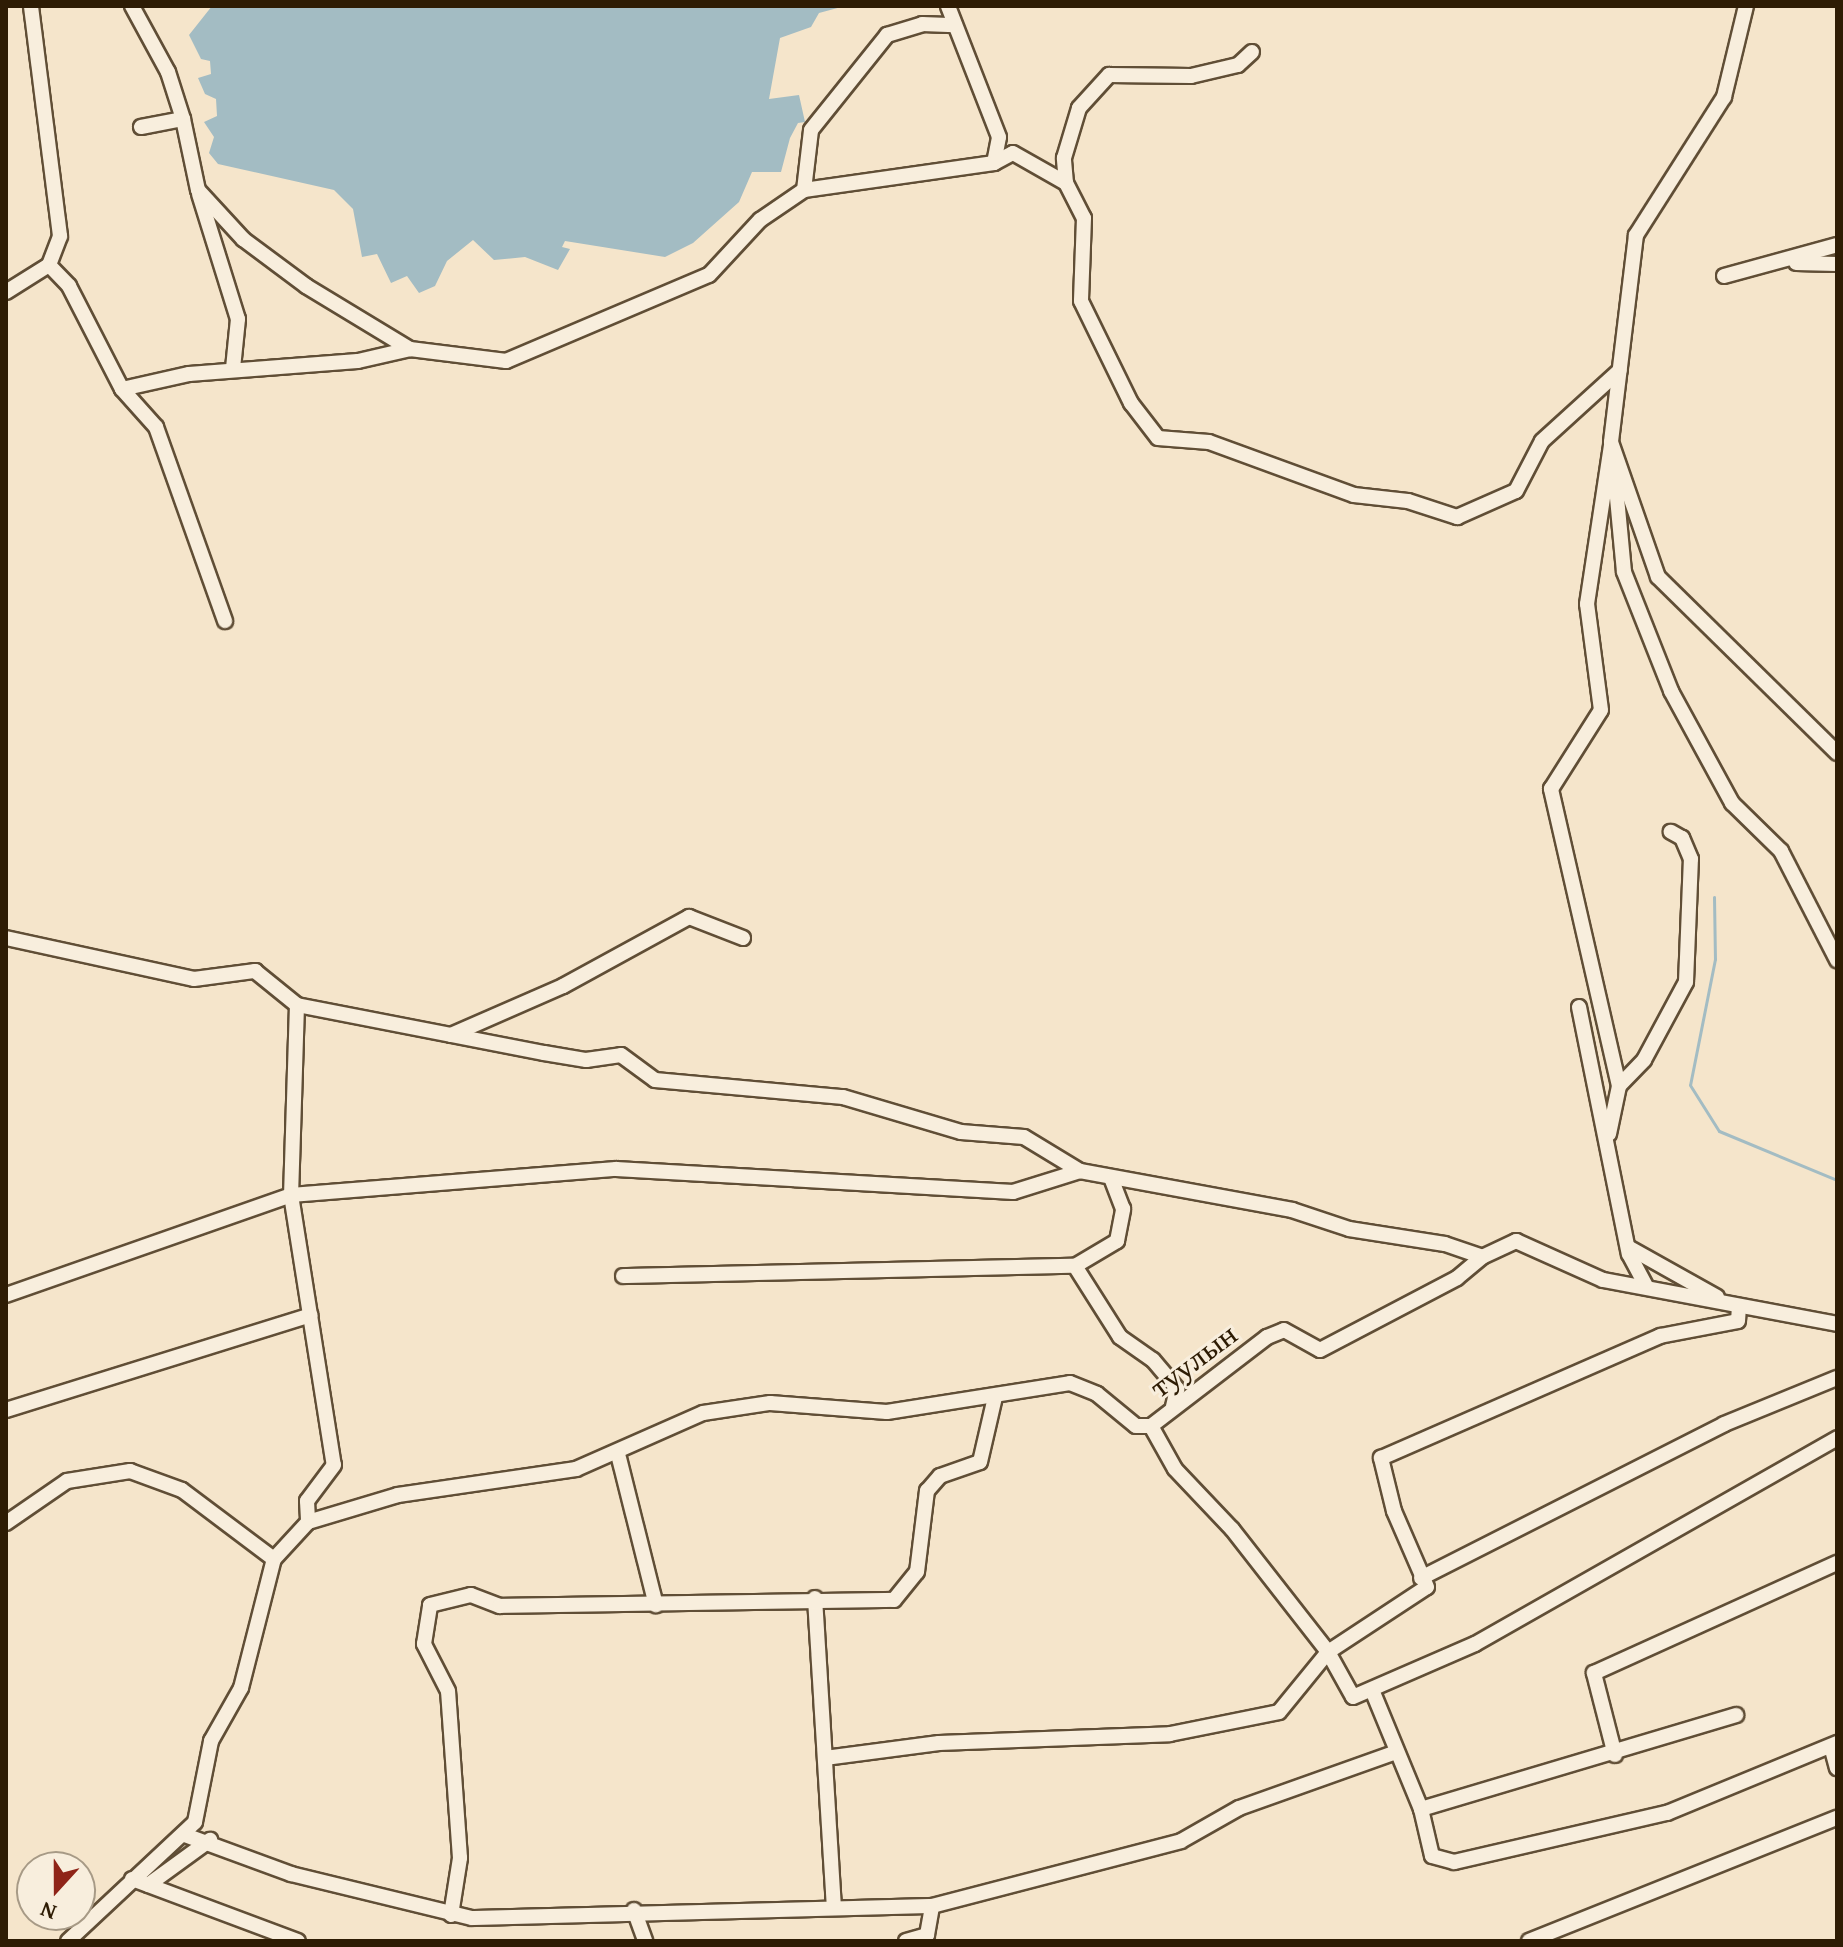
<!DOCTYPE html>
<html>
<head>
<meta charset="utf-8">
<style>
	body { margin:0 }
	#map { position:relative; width:1843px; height:1947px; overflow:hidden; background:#f5e5cb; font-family:"Gentium Book Plus",serif }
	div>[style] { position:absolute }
	.water>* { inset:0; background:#a3bcc3 }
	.stream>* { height:3px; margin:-1.5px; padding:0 1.5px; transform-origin:1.5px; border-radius:1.5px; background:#a3bcc3 }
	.roads { filter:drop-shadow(2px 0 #604e36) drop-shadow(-2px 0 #604e36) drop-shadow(0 2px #604e36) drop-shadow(0 -2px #604e36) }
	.minor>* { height:14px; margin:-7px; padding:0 7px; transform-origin:7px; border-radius:7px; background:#f8eedd }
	span { translate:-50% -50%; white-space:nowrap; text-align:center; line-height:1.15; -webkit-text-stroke:6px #f8eedd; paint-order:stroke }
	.street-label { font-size:30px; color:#2e1c04 }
	.frame { position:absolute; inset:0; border:8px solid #2e1c04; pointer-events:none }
	.north { position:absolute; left:16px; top:1851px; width:80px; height:80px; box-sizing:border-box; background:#f8eedd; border:2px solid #a79a86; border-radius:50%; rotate:201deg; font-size:22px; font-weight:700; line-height:32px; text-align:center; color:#2e1c04 }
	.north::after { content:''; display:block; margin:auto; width:28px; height:36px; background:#8f2418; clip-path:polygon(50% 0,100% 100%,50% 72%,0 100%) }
</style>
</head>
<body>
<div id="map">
	<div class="water">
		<div style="clip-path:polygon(212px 6px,845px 6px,819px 13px,811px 27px,780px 38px,769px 99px,799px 95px,805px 122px,798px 123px,790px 138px,781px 172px,752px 172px,739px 202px,693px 243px,665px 257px,565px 241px,562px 247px,570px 249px,558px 270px,525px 257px,494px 260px,473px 240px,447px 261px,435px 286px,419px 293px,407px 276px,391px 283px,377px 254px,362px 257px,353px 209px,334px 190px,218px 164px,209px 153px,214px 137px,204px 122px,217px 116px,216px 99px,205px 94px,198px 78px,211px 74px,210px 61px,201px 59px,189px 35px)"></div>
	</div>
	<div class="stream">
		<div style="left:1714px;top:897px;width:62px;rotate:89.1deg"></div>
		<div style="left:1715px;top:959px;width:128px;rotate:101.2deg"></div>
		<div style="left:1690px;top:1085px;width:54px;rotate:57.8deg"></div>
		<div style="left:1719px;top:1131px;width:128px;rotate:22.6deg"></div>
	</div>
	<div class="roads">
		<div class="minor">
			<div style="left:132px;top:6px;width:75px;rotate:61.4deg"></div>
			<div style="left:168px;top:72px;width:49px;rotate:72.3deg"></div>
			<div style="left:1746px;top:6px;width:94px;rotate:103.6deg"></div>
			<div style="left:1724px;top:97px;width:164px;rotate:122.5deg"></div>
			<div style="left:1636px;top:235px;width:209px;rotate:96.9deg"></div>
			<div style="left:1611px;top:442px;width:143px;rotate:70.8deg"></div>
			<div style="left:1658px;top:577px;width:251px;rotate:44.5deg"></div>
			<div style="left:141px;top:127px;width:43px;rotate:-10.8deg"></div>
			<div style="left:183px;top:119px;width:73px;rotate:78.1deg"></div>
			<div style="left:198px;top:190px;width:67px;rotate:47.4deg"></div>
			<div style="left:243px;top:239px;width:79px;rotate:36.7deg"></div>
			<div style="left:306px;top:286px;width:122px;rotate:31.2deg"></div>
			<div style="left:410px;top:349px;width:97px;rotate:7.1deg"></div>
			<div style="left:506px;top:361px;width:220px;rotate:-23deg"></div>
			<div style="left:709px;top:275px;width:75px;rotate:-47.2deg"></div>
			<div style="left:760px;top:220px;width:53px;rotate:-34.3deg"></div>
			<div style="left:804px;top:190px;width:192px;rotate:-8.1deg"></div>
			<div style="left:994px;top:163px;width:26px;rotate:-79deg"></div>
			<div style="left:999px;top:137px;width:141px;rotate:-111.3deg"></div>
			<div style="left:994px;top:163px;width:21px;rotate:-28deg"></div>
			<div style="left:1013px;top:153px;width:61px;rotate:29.5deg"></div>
			<div style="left:1066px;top:183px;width:39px;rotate:63deg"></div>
			<div style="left:1084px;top:218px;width:83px;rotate:92.1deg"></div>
			<div style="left:1081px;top:301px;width:114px;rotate:63.9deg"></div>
			<div style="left:1131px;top:403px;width:44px;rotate:52.4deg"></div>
			<div style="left:1158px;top:438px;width:51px;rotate:4.5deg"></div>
			<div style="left:1209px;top:442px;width:154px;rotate:20.1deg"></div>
			<div style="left:1354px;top:495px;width:54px;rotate:6.3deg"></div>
			<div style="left:1408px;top:501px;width:52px;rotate:18.1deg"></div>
			<div style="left:1457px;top:517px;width:64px;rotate:-23.8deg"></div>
			<div style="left:1516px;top:491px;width:56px;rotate:-62.5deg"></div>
			<div style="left:1542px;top:441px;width:105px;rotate:-42.3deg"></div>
			<div style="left:1066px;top:183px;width:25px;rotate:-95deg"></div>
			<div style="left:1064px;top:158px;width:52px;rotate:-73.3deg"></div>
			<div style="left:1079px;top:108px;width:45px;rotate:-47.7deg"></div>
			<div style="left:1109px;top:75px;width:82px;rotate:0.7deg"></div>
			<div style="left:1191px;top:76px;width:48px;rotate:-13.2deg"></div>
			<div style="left:1238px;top:65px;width:19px;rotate:-43deg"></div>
			<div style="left:804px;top:190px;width:60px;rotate:-83.3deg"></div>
			<div style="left:811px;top:130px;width:122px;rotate:-51.3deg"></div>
			<div style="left:887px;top:35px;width:37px;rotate:-17deg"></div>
			<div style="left:922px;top:24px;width:33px;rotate:2deg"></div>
			<div style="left:199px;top:194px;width:131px;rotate:72.7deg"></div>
			<div style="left:238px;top:319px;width:49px;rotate:95.8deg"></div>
			<div style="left:1796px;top:263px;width:41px;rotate:1.4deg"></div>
			<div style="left:49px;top:265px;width:29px;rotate:46deg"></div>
			<div style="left:69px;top:286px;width:116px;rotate:62.8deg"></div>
			<div style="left:122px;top:389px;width:51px;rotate:48.2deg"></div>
			<div style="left:156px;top:427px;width:206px;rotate:70.4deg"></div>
			<div style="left:1724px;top:276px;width:117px;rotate:-15.3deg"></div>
			<div style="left:6px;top:292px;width:51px;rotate:-32.1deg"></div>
			<div style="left:49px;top:265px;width:31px;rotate:-69deg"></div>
			<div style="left:60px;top:236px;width:232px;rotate:-97.2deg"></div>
			<div style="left:122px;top:389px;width:69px;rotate:-12.6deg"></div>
			<div style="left:189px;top:374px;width:169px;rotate:-4.4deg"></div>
			<div style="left:358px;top:361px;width:53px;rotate:-13deg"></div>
			<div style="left:1614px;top:466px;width:106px;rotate:84.6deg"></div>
			<div style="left:1624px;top:572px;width:128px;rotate:68.4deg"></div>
			<div style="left:1671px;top:691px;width:128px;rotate:61.4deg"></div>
			<div style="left:1732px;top:803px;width:69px;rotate:44.4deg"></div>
			<div style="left:1781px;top:851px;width:123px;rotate:62.8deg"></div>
			<div style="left:6px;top:938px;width:192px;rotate:12.3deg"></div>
			<div style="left:194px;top:979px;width:62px;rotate:-7.5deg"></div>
			<div style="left:255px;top:971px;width:54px;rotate:39deg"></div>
			<div style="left:297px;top:1005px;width:252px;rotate:11deg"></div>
			<div style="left:544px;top:1053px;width:43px;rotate:9.5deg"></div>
			<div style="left:586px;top:1060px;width:35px;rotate:-8deg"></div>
			<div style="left:621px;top:1055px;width:42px;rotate:36.3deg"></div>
			<div style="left:655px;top:1080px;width:189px;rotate:5.2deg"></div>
			<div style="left:843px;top:1097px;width:123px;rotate:16.5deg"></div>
			<div style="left:961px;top:1132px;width:63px;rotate:4.5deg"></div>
			<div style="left:1024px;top:1137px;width:66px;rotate:31.3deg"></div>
			<div style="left:1080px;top:1171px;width:216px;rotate:10.4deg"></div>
			<div style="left:1292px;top:1210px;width:60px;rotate:18.4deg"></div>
			<div style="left:1349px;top:1229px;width:97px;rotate:8.9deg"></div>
			<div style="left:1445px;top:1244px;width:39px;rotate:19deg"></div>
			<div style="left:1482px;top:1257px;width:38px;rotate:-25deg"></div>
			<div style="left:1516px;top:1241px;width:95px;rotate:24.1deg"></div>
			<div style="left:1603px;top:1280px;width:238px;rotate:10.6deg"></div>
			<div style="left:297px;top:1005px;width:190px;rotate:91.8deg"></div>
			<div style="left:291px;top:1195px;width:273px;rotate:81deg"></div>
			<div style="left:334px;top:1465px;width:45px;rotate:126.9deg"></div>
			<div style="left:307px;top:1501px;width:21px;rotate:87deg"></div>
			<div style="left:1579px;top:1007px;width:252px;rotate:78.6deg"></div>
			<div style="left:1629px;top:1254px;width:36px;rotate:62deg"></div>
			<div style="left:451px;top:1035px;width:122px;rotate:-23.6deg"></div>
			<div style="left:563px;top:986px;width:144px;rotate:-28.7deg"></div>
			<div style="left:689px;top:917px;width:58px;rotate:21.3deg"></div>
			<div style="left:1619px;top:1086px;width:36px;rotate:-46deg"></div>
			<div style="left:1644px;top:1060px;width:89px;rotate:-61.7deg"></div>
			<div style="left:1686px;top:982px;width:123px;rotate:-87.7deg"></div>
			<div style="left:1691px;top:859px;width:23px;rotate:-113deg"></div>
			<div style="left:1682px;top:838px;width:13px;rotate:-151deg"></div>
			<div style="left:1609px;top:1134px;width:49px;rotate:-78.2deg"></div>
			<div style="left:1619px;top:1086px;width:305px;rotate:-102.9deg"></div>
			<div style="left:1551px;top:789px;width:93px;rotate:-57.7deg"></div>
			<div style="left:1601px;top:710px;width:107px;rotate:-97.5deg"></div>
			<div style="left:1587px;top:604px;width:160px;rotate:-81.4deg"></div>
			<div style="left:1628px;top:1247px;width:102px;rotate:29.3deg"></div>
			<div style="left:1075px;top:1266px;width:84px;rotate:57.6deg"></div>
			<div style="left:1120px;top:1337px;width:40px;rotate:34.9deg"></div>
			<div style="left:1153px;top:1360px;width:38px;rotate:50deg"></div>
			<div style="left:1177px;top:1389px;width:18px;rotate:103deg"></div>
			<div style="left:623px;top:1276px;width:452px;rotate:-1.3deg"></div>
			<div style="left:1075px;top:1266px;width:49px;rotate:-30.8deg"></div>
			<div style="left:1117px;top:1241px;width:33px;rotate:-79deg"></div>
			<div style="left:1123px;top:1209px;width:34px;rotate:-111deg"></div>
			<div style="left:6px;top:1295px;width:302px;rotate:-19.3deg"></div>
			<div style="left:291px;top:1195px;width:326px;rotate:-4.6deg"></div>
			<div style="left:616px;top:1169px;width:398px;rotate:3.3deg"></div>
			<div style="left:1013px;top:1192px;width:70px;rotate:-17.4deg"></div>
			<div style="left:6px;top:1410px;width:319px;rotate:-17.3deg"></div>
			<div style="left:1151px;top:1426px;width:49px;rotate:60.8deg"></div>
			<div style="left:1175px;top:1469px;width:83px;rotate:46.5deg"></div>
			<div style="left:1232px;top:1529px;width:156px;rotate:52deg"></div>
			<div style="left:1328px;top:1652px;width:51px;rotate:60.9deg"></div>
			<div style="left:1353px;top:1697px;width:133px;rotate:-23.5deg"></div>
			<div style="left:1475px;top:1644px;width:417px;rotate:-29.6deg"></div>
			<div style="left:1151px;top:1426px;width:146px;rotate:-37.5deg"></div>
			<div style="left:1267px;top:1337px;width:18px;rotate:-22deg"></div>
			<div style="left:1284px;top:1330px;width:41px;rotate:29.1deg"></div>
			<div style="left:1320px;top:1350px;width:155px;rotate:-27.7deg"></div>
			<div style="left:1457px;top:1278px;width:33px;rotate:-40deg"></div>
			<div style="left:618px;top:1454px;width:156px;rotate:75.9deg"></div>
			<div style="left:6px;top:1523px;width:74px;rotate:-34.5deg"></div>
			<div style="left:67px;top:1481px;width:64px;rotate:-9deg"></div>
			<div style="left:130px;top:1471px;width:55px;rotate:20.1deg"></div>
			<div style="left:182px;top:1490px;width:115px;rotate:36.9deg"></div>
			<div style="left:1421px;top:1578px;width:340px;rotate:-26.9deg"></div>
			<div style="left:1724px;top:1424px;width:122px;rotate:-22.2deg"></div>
			<div style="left:815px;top:1598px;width:309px;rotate:86.5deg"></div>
			<div style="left:1372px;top:1690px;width:129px;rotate:67.6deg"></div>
			<div style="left:1421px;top:1809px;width:48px;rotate:76.8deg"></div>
			<div style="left:1432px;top:1856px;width:23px;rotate:15deg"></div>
			<div style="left:1454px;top:1862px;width:219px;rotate:-13deg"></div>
			<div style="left:1667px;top:1813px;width:184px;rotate:-22.4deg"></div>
			<div style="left:1831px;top:1746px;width:23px;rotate:75deg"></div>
			<div style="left:1615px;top:1755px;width:85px;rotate:-104.4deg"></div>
			<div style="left:1594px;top:1673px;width:267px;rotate:-24.4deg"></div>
			<div style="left:825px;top:1758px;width:115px;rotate:-7.5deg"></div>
			<div style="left:939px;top:1743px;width:231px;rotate:-2.2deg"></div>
			<div style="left:1170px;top:1734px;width:111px;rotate:-11.4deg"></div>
			<div style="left:1279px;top:1712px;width:77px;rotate:-50.8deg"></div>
			<div style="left:1328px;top:1652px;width:118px;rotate:-33.3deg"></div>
			<div style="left:1427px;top:1587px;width:83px;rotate:-113.5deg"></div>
			<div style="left:1394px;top:1511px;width:55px;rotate:-103.8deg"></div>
			<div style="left:1381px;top:1458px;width:305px;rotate:-23.6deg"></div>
			<div style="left:1660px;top:1336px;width:79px;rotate:-10.9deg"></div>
			<div style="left:1738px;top:1321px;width:14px;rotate:-86deg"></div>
			<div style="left:1421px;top:1809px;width:329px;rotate:-16.6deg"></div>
			<div style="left:185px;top:1835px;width:113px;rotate:20.2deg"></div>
			<div style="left:291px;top:1874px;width:186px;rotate:13.7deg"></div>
			<div style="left:472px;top:1918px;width:460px;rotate:-1.5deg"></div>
			<div style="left:932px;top:1906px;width:257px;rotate:-14.6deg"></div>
			<div style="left:1181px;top:1841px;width:67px;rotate:-29.6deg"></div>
			<div style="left:1239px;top:1808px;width:167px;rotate:-19.6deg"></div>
			<div style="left:132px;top:1879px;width:177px;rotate:20.5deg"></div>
			<div style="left:148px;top:1885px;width:77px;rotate:-36deg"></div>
			<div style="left:634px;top:1910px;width:33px;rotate:70deg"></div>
			<div style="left:451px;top:1915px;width:58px;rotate:-81deg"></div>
			<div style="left:460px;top:1858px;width:167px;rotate:-94.1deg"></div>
			<div style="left:448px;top:1691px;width:53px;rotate:-117.1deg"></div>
			<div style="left:424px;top:1644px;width:39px;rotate:-81deg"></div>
			<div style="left:430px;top:1605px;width:42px;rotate:-13.7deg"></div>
			<div style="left:471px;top:1595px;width:31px;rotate:21deg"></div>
			<div style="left:500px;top:1606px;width:394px;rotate:-0.9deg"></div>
			<div style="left:894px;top:1600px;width:36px;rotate:-51deg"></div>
			<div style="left:917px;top:1572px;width:82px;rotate:-83deg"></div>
			<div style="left:927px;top:1491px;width:20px;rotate:-49deg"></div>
			<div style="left:940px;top:1476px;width:42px;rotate:-19.3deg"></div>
			<div style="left:980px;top:1462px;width:67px;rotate:-77deg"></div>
			<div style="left:68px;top:1941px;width:174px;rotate:-43.1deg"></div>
			<div style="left:195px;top:1822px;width:83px;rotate:-78.8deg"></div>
			<div style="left:211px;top:1741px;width:61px;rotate:-60.5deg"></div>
			<div style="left:241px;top:1688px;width:133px;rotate:-75.7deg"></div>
			<div style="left:274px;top:1559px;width:50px;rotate:-47.4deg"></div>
			<div style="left:308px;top:1522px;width:94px;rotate:-16.7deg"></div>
			<div style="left:398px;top:1495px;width:180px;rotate:-8.3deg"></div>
			<div style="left:576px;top:1469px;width:139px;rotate:-23.8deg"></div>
			<div style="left:703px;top:1413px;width:68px;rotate:-8.5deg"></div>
			<div style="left:770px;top:1403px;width:117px;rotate:4.4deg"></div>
			<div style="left:887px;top:1412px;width:185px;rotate:-9deg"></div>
			<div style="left:1070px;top:1383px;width:29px;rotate:22deg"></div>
			<div style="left:1097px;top:1394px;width:50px;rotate:39.4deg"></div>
			<div style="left:1136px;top:1426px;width:15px"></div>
			<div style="left:906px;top:1941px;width:22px;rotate:-16deg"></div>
			<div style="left:927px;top:1935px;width:29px;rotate:-80deg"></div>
			<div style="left:1529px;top:1941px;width:332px;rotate:-21.8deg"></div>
		</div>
	</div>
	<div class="street-label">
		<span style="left:1193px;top:1360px;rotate:-37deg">туулын</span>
	</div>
	<div class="frame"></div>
	<div class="north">N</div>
</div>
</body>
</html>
